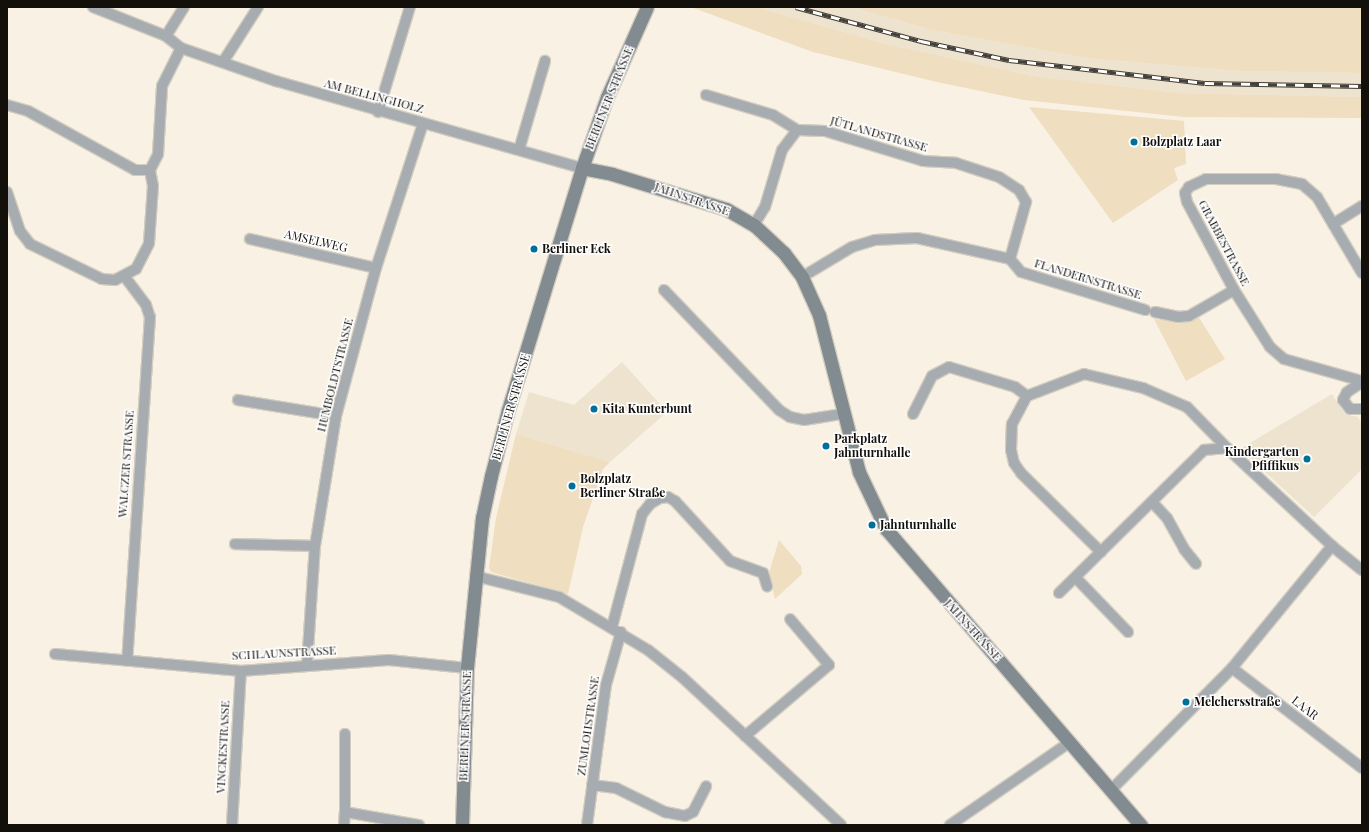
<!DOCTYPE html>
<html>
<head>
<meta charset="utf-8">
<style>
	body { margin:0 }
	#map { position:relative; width:1369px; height:832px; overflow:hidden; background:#f8f1e4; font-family:"Playfair Display",serif }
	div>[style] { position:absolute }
	.built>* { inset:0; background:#eee3cf }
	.green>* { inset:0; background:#efdebf }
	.roads { filter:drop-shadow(1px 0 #d3cdc1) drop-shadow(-1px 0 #d3cdc1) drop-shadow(0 1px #d3cdc1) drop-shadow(0 -1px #d3cdc1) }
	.street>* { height:10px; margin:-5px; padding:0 5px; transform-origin:5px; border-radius:5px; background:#a7acb0 }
	.secondary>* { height:13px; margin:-6.5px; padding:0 6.5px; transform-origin:6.5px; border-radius:6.5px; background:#828b90 }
	.rail>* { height:4.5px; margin-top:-2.25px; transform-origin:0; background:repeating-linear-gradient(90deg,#fff 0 9px,#433f39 0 18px); box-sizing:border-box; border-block:1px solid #433f39 }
	.dots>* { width:11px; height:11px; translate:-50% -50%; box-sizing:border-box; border:2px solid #fff; border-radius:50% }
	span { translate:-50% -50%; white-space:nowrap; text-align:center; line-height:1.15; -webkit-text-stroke:3px #fff; paint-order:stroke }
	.street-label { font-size:12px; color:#13100c }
	.poi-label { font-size:12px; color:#13100c; font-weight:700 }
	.left { translate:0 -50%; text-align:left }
	.right { translate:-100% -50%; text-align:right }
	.frame { position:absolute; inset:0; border:8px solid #13100c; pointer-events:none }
</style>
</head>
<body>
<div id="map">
	<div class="built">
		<div style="clip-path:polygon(756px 7px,851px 7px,932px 30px,1086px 58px,1238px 71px,1362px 73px,1362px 97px,1178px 93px,1034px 76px,890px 45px)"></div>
		<div style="clip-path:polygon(622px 362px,667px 412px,610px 462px,516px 434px,529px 392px,574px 405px)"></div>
		<div style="clip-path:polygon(1332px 394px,1345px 414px,1358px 417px,1362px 424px,1362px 469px,1314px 517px,1240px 449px)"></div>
	</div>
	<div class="green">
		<div style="clip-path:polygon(691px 7px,756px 7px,890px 45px,1034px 76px,1178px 93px,1362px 97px,1362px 118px,1184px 117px,1024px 100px,937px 82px,813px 52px)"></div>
		<div style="clip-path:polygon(851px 7px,1362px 7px,1362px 73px,1238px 71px,1086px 58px,932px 30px)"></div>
		<div style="clip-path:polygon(1029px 107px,1184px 121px,1186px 164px,1174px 168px,1178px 180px,1113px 223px)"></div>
		<div style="clip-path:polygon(1198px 316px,1225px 359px,1186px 381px,1154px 319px,1177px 322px)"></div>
		<div style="clip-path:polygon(516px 434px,610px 462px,603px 469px,583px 527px,568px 594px,491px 572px,489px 568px,496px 518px)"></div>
		<div style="clip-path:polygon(779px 540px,801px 566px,802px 574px,775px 599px,769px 573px)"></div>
	</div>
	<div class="roads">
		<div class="street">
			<div style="left:93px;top:7px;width:79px;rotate:21.7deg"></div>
			<div style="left:166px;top:36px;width:19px;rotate:39deg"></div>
			<div style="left:181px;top:48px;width:101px;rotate:19.2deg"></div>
			<div style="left:276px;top:81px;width:318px;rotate:15.9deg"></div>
			<div style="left:166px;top:36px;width:34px;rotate:-58deg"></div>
			<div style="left:223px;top:62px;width:65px;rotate:-57.5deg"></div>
			<div style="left:706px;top:95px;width:70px;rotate:16.6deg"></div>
			<div style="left:773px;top:115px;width:28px;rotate:32deg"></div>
			<div style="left:797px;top:130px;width:28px;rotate:2deg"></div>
			<div style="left:825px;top:131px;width:102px;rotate:17deg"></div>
			<div style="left:923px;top:161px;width:33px;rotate:3deg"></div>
			<div style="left:956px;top:163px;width:45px;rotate:18deg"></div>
			<div style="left:999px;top:177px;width:24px;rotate:33deg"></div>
			<div style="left:1019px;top:190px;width:14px;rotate:60deg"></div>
			<div style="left:1026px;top:202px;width:59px;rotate:105.7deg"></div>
			<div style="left:7px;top:105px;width:22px;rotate:16deg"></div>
			<div style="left:28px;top:111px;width:122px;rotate:28.9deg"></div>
			<div style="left:135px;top:170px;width:15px"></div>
			<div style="left:378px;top:112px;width:110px;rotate:-73.1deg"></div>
			<div style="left:519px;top:150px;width:93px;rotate:-73.7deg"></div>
			<div style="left:7px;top:192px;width:41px;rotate:71.6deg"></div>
			<div style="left:20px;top:231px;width:16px;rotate:52deg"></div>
			<div style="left:30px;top:244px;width:80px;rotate:25.9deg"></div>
			<div style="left:102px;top:279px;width:13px;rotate:4deg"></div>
			<div style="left:115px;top:280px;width:24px;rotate:-28deg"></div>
			<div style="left:136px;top:269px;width:29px;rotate:-63deg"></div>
			<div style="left:149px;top:243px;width:57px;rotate:-86deg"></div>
			<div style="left:153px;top:186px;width:16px;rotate:-101deg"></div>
			<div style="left:150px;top:170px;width:18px;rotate:-63deg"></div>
			<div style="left:158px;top:154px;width:68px;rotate:-86.6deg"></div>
			<div style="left:162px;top:86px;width:42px;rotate:-63.4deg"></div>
			<div style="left:1333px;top:224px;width:34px;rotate:-32deg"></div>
			<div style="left:754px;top:225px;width:21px;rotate:-59deg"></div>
			<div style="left:765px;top:207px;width:59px;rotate:-73.4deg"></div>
			<div style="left:782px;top:150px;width:25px;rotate:-53deg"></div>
			<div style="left:250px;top:239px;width:129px;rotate:13deg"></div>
			<div style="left:1362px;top:273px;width:88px;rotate:-120.6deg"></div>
			<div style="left:1317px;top:197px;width:20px;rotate:-139deg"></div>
			<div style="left:1302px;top:184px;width:26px;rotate:-169deg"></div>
			<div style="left:1276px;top:179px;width:70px;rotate:180deg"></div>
			<div style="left:1206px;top:179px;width:19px;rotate:155deg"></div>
			<div style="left:1189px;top:187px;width:7px;rotate:124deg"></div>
			<div style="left:1185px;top:193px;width:9px;rotate:77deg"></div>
			<div style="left:1187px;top:202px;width:100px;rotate:61.9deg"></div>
			<div style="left:1234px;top:290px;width:67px;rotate:57.7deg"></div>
			<div style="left:1270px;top:347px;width:18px;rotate:41deg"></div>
			<div style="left:1284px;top:359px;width:81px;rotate:15.8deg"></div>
			<div style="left:125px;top:277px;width:35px;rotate:53deg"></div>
			<div style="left:146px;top:305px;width:13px;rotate:72deg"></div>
			<div style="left:150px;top:317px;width:344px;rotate:93.8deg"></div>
			<div style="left:802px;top:277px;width:58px;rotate:-31deg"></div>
			<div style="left:852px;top:247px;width:24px;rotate:-17deg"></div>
			<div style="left:875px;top:240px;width:42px;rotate:-2.7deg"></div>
			<div style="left:917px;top:238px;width:95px;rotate:12.7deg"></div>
			<div style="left:1010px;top:259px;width:17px;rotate:50deg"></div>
			<div style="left:1021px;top:272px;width:130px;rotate:17deg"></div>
			<div style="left:664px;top:290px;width:166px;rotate:46.2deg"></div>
			<div style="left:779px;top:410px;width:13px;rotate:32deg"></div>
			<div style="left:790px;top:417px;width:14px;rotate:12deg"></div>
			<div style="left:804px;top:420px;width:39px;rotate:-9deg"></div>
			<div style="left:1155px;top:312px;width:24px;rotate:12deg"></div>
			<div style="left:1178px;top:317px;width:11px;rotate:-5deg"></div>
			<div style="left:1189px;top:316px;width:52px;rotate:-30deg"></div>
			<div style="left:1362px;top:382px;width:18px;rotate:146deg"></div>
			<div style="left:1347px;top:392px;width:9px;rotate:117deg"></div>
			<div style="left:1343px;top:400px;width:11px;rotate:52deg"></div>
			<div style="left:1350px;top:409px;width:12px"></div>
			<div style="left:238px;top:400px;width:99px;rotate:9.3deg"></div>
			<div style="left:913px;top:414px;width:42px;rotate:-63.4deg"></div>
			<div style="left:932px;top:376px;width:19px;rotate:-28deg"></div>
			<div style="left:949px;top:367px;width:69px;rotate:16.9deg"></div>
			<div style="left:1015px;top:387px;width:15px;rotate:37deg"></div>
			<div style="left:1153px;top:503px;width:21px;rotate:47deg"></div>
			<div style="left:1167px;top:518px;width:35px;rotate:61deg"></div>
			<div style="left:1184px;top:549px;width:19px;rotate:51deg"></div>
			<div style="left:235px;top:544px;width:80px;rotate:1.4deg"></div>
			<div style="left:1101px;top:552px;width:112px;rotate:-135.4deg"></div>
			<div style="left:1021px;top:473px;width:12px;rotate:-125deg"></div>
			<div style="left:1014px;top:463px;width:13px;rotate:-103deg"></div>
			<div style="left:1011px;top:450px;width:26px;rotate:-88deg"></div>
			<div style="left:1012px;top:424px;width:32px;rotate:-62deg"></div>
			<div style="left:1027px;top:396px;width:61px;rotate:-21.1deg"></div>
			<div style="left:1084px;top:374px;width:61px;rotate:13.3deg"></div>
			<div style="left:1143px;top:388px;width:48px;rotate:23.4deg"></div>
			<div style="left:1187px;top:407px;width:57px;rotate:45.7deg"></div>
			<div style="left:1227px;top:448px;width:144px;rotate:43deg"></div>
			<div style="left:1332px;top:546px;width:38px;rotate:39deg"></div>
			<div style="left:475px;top:576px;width:87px;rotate:14deg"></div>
			<div style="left:559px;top:597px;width:104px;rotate:30.8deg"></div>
			<div style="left:648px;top:650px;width:43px;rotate:38.5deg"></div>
			<div style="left:682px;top:677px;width:217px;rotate:42.9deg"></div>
			<div style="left:1076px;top:578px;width:75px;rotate:46.1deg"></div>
			<div style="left:1059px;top:593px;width:204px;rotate:-44.6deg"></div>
			<div style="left:1204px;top:450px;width:23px;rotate:-5deg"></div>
			<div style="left:612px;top:627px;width:117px;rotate:-75.1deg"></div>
			<div style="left:642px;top:514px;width:13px;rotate:-51deg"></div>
			<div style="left:650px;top:504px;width:12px;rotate:-31deg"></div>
			<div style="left:660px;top:498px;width:8px;rotate:-7deg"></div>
			<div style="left:668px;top:497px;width:8px;rotate:30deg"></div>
			<div style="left:675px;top:501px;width:81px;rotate:47.5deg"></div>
			<div style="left:730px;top:561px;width:35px;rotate:20deg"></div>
			<div style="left:763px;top:573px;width:14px;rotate:73deg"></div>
			<div style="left:55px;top:654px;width:187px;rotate:5.2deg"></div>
			<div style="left:241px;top:671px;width:148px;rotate:-4.3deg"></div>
			<div style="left:389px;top:660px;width:78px;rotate:5.9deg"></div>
			<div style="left:307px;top:665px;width:119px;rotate:-86.2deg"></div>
			<div style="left:315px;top:546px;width:132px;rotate:-80.8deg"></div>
			<div style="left:336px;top:416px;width:153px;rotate:-74.9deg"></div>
			<div style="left:376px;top:268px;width:152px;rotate:-72deg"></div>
			<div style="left:1232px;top:668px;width:164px;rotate:37.6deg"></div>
			<div style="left:745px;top:736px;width:110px;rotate:-40.2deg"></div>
			<div style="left:829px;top:665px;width:60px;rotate:-130.3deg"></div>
			<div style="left:592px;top:785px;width:24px;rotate:7deg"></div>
			<div style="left:616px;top:788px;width:55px;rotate:26.1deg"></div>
			<div style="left:665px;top:812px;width:20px;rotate:11deg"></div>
			<div style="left:685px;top:816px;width:9px;rotate:-27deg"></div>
			<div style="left:693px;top:812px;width:29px;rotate:-63deg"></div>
			<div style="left:1112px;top:789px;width:170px;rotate:-45.2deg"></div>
			<div style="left:1232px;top:668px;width:158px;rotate:-50.7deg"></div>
			<div style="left:345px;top:812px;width:78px;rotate:-90deg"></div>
			<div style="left:232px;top:825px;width:154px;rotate:-86.7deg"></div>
			<div style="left:344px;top:825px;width:13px;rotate:-86deg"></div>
			<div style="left:345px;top:812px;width:75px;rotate:10deg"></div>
			<div style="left:587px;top:825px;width:141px;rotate:-82.3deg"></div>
			<div style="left:606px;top:685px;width:55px;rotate:-74.2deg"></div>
			<div style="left:950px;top:825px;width:146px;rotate:-34.7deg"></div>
		</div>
		<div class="secondary">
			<div style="left:582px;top:168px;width:31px;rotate:11deg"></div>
			<div style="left:612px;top:174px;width:119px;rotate:17.1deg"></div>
			<div style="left:726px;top:209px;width:32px;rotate:30deg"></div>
			<div style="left:754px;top:225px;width:41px;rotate:43deg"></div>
			<div style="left:784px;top:253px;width:30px;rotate:53deg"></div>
			<div style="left:802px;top:277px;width:42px;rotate:65.9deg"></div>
			<div style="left:819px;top:315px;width:162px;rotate:75.7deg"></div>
			<div style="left:859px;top:472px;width:63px;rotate:64.7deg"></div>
			<div style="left:886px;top:529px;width:391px;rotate:49.3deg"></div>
			<div style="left:462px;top:825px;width:157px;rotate:-88.2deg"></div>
			<div style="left:467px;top:668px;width:151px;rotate:-84.3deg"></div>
			<div style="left:482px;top:518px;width:43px;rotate:-77.9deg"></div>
			<div style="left:491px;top:476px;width:68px;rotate:-75.6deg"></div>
			<div style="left:508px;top:410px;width:253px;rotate:-73deg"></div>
			<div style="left:582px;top:168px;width:75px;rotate:-70.6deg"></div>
			<div style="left:607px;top:97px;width:98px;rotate:-66deg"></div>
		</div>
	</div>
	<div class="rail">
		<div style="left:796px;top:7px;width:130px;rotate:15.2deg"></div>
		<div style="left:921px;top:41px;width:90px;rotate:12.2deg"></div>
		<div style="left:1009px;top:60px;width:197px;rotate:6.7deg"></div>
		<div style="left:1205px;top:83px;width:157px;rotate:1.1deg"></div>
	</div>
	<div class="dots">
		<div style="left:1134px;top:142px;background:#006f9a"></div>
		<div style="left:534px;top:249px;background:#006f9a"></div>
		<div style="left:594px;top:409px;background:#006f9a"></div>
		<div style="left:826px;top:446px;background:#006f9a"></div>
		<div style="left:1307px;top:459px;background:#006f9a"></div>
		<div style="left:572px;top:486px;background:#006f9a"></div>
		<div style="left:872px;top:525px;background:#006f9a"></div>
		<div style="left:1186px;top:702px;background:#006f9a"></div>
	</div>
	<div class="street-label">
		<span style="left:374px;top:96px;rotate:15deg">AM BELLINGHOLZ</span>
		<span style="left:609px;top:98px;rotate:-68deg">BERLINER STRASSE</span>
		<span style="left:879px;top:134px;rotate:16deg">JÜTLANDSTRASSE</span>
		<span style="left:692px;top:199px;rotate:19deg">JAHNSTRASSE</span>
		<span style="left:316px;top:241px;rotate:13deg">AMSELWEG</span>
		<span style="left:1224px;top:243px;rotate:62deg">GRABBESTRASSE</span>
		<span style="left:1088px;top:279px;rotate:17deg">FLANDERNSTRASSE</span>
		<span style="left:335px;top:375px;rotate:-76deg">HUMBOLDTSTRASSE</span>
		<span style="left:511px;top:407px;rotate:-74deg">BERLINER STRASSE</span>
		<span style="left:126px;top:464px;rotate:-86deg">WALCZER STRASSE</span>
		<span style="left:973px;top:630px;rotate:48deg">JAHNSTRASSE</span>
		<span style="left:284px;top:653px;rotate:-3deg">SCHLAUNSTRASSE</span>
		<span style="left:1305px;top:708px;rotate:38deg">LAAR</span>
		<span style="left:465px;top:726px;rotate:-88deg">BERLINER STRASSE</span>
		<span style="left:588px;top:726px;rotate:-82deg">ZUMLOHSTRASSE</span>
		<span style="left:223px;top:747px;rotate:-87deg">VINCKESTRASSE</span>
	</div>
	<div class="poi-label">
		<span class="left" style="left:1142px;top:142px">Bolzplatz Laar</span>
		<span class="left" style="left:542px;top:249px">Berliner Eck</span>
		<span class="left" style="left:602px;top:409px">Kita Kunterbunt</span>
		<span class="left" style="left:834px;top:446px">Parkplatz<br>Jahnturnhalle</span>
		<span class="right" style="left:1299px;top:459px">Kindergarten<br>Pfiffikus</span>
		<span class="left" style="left:580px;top:486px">Bolzplatz<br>Berliner Straße</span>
		<span class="left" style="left:880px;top:525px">Jahnturnhalle</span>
		<span class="left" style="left:1194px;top:702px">Melchersstraße</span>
	</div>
	<div class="frame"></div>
</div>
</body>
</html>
